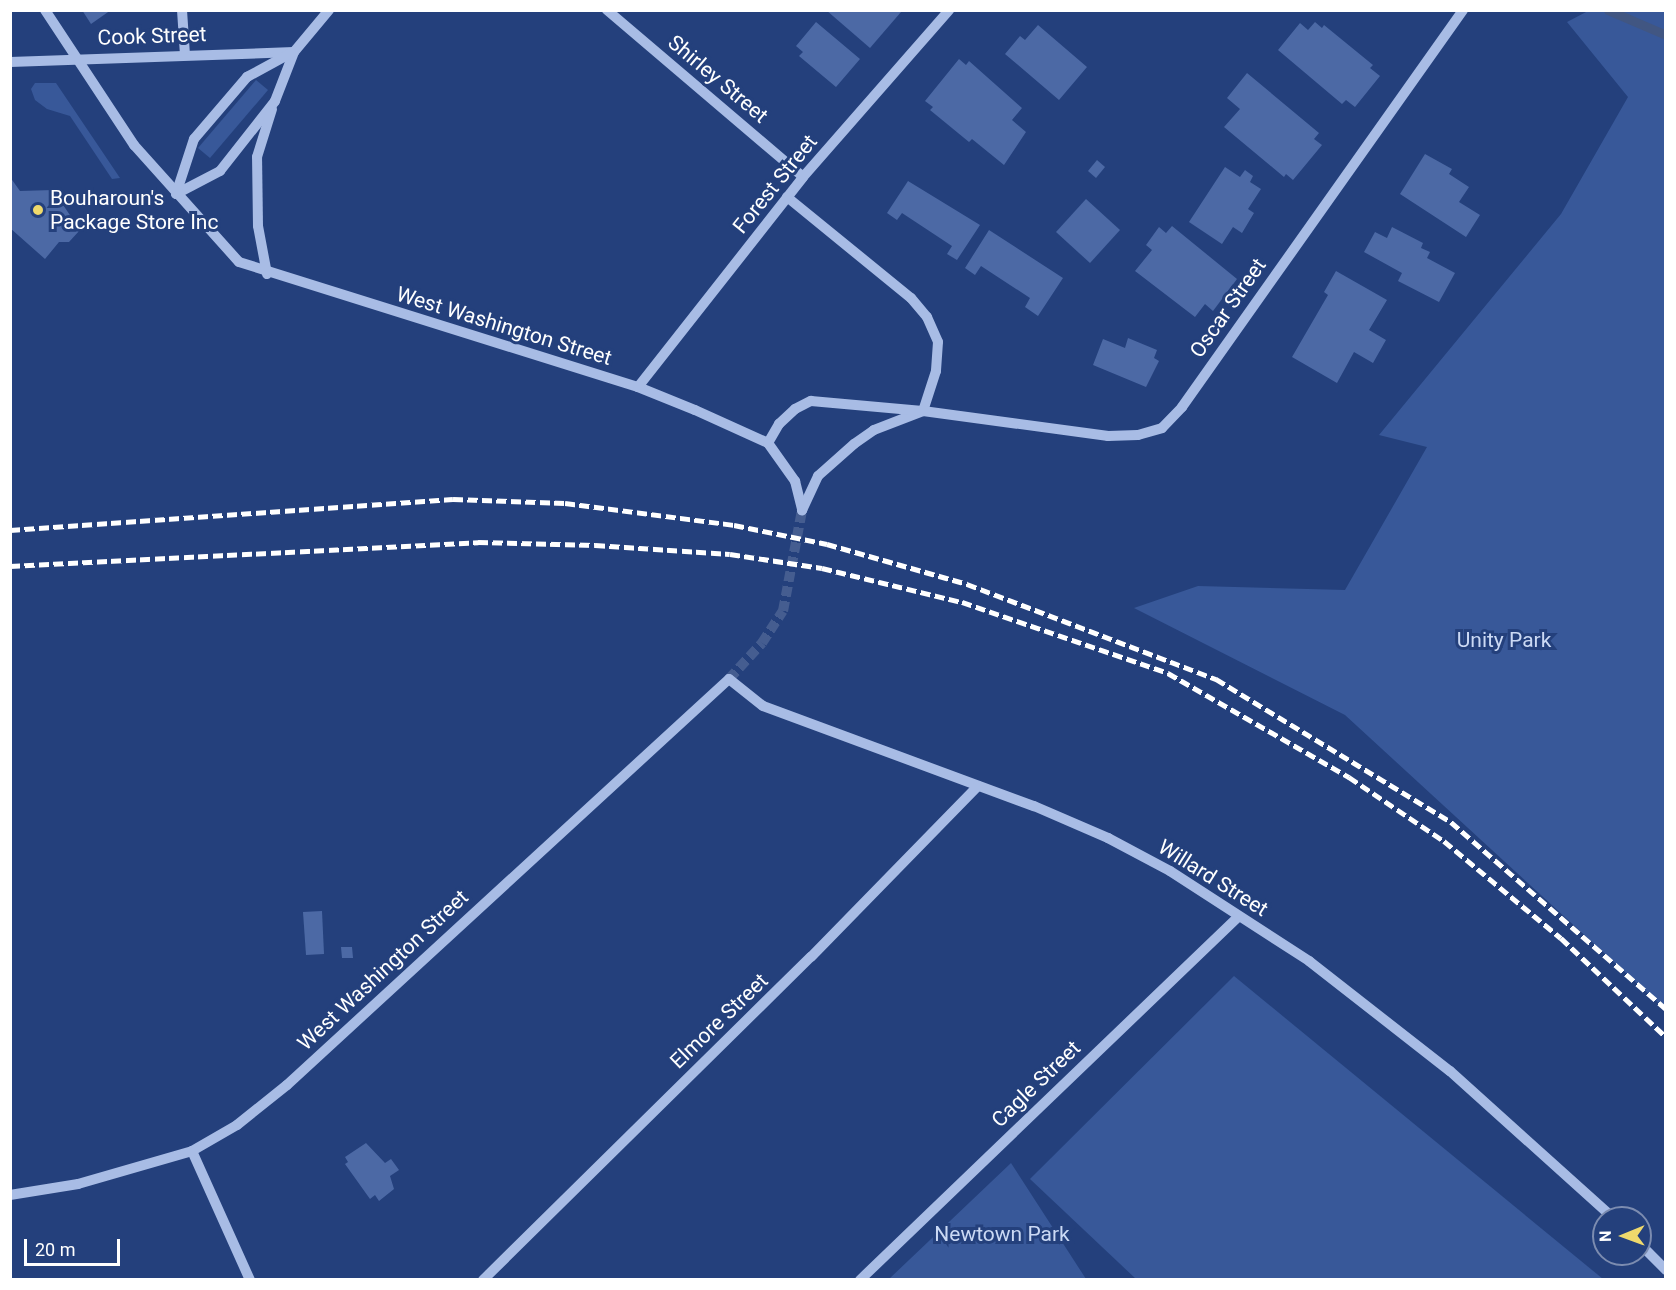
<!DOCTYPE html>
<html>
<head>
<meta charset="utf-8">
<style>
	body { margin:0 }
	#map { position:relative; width:1676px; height:1290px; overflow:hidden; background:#24407c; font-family:Roboto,sans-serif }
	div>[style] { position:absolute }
	.green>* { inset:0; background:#385899 }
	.stream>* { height:9px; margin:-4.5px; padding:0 4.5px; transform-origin:4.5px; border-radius:4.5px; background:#415682 }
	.building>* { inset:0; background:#4c69a5 }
	.minor-tunnel>* { height:10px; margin-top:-5px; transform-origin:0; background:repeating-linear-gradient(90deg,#455d90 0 10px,transparent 0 15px) }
	.minor>* { height:10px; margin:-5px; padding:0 5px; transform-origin:5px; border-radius:5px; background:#a8bce5 }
	.rail>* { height:4.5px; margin-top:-2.25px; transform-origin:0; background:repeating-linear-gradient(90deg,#fff 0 10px,transparent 0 14.5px) }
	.dots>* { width:16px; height:16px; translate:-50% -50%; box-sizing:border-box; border:3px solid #24407c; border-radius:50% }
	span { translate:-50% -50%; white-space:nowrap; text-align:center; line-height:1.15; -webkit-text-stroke:6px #24407c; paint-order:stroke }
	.street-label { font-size:21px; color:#fff }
	.poi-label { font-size:21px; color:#fff }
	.left { translate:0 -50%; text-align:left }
	.park-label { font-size:21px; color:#cbd9f4 }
	.frame { position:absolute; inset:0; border:12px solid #fff; pointer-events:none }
	.north { position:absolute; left:1592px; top:1206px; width:60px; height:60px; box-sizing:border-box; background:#24407c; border:2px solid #7c8cb0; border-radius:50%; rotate:269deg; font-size:16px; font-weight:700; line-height:24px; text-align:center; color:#fff }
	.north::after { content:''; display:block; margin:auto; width:21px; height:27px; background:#efd96c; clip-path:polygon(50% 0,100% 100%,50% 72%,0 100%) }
	.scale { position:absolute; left:24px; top:1239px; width:96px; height:27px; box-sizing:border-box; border:3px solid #fff; border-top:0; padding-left:8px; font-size:18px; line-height:21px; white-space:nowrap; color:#fff; -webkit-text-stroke:4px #24407c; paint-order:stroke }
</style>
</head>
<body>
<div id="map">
	<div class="green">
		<div style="clip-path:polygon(1588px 11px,1665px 11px,1665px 1009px,1345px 715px,1134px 608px,1198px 586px,1345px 590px,1427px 447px,1379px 435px,1561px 214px,1628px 97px,1567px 22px)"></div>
		<div style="clip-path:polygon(256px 80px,268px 90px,210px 158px,198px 148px)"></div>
		<div style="clip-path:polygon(35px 83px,56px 83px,120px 178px,112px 179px,70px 116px,47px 109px,35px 100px,31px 89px)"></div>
		<div style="clip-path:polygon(1234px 976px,1603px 1279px,1136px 1279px,1030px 1179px)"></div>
		<div style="clip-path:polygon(1011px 1163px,1086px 1279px,888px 1279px,889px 1279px)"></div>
	</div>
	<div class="stream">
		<div style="left:1608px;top:10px;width:63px;rotate:23.3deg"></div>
	</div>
	<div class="building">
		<div style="clip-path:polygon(82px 10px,111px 10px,91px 24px)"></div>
		<div style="clip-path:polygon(826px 10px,899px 10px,901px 12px,870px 48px)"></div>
		<div style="clip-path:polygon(816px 22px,860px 59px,836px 87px,799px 56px,803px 52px,796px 46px)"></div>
		<div style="clip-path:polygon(1315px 22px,1322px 28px,1324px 25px,1373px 65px,1370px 68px,1380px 76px,1355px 107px,1346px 100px,1342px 104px,1278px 50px,1300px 23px,1308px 30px)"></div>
		<div style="clip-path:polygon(1038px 25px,1087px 67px,1059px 100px,1005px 54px,1020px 36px,1025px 40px)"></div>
		<div style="clip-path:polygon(959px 59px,966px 65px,969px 61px,1022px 108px,1012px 120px,1026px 132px,1004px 165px,972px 139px,969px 142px,930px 110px,933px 107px,925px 101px)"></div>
		<div style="clip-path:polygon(1247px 73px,1319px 133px,1314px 139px,1322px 145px,1293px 180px,1286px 174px,1284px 177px,1224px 127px,1240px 109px,1227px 98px)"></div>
		<div style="clip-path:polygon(1425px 154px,1452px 169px,1449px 174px,1469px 187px,1459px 202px,1480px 215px,1466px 237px,1400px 194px)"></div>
		<div style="clip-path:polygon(1097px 160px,1105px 167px,1096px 178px,1088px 171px)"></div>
		<div style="clip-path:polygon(1225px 167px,1240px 177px,1245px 170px,1253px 176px,1250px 182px,1261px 189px,1248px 209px,1254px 213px,1242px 233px,1233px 227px,1222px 244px,1189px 222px)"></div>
		<div style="clip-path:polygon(10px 177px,20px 191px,53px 190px,80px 230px,69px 242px,59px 242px,45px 259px,10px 228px)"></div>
		<div style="clip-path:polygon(908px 181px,980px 225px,957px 260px,947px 254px,952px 246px,902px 213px,897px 220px,887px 213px)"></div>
		<div style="clip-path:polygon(1086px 199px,1120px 230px,1090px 263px,1056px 232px)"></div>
		<div style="clip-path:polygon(1172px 226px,1237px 279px,1213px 311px,1205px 304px,1195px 317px,1135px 271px,1152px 250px,1146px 245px,1159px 227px,1166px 233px)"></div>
		<div style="clip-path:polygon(1392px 227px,1423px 243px,1421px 248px,1430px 252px,1427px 258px,1455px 273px,1439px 302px,1398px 281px,1402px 273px,1364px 252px,1375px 232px,1387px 238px)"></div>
		<div style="clip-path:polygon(989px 230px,1063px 278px,1038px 316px,1025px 307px,1030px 298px,981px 266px,975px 275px,965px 268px)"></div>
		<div style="clip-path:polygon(1336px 271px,1387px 300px,1369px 330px,1386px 340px,1373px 363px,1354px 352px,1337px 383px,1292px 357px,1328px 295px,1324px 292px)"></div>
		<div style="clip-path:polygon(1128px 338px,1157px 350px,1154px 358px,1159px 361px,1146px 387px,1093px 365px,1103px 339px,1125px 348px)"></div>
		<div style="clip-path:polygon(322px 911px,324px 954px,306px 955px,303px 912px)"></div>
		<div style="clip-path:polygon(341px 947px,352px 947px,353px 958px,342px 958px)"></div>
		<div style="clip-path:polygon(366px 1143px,385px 1163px,391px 1159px,399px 1170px,390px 1176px,394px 1189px,379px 1201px,375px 1195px,370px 1199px,345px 1164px,348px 1162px,345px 1157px)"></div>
	</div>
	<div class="minor-tunnel">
		<div style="left:729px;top:679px;width:49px;rotate:-47.5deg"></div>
		<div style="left:762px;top:643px;width:38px;rotate:-57deg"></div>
		<div style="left:783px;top:611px;width:103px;rotate:-79.3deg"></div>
	</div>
	<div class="minor">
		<div style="left:45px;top:10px;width:162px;rotate:56.6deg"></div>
		<div style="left:134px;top:145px;width:157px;rotate:48.1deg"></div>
		<div style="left:239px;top:262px;width:418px;rotate:17.4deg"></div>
		<div style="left:638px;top:387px;width:61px;rotate:22deg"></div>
		<div style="left:695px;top:410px;width:80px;rotate:24.3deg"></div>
		<div style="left:768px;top:443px;width:47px;rotate:54.6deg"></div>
		<div style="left:795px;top:481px;width:30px;rotate:76deg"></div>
		<div style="left:182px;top:10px;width:45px;rotate:86.2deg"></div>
		<div style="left:607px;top:10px;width:257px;rotate:40.4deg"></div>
		<div style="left:10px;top:62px;width:284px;rotate:-2deg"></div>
		<div style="left:176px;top:194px;width:50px;rotate:-27.6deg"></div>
		<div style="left:220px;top:171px;width:89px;rotate:-51.8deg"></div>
		<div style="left:275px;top:101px;width:53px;rotate:-68.8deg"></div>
		<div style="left:294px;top:52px;width:55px;rotate:-50.2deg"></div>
		<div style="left:176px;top:194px;width:58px;rotate:-71.9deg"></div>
		<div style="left:194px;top:139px;width:82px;rotate:-49.5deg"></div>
		<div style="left:247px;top:77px;width:50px;rotate:-28.6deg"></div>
		<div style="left:787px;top:197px;width:160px;rotate:39.2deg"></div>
		<div style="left:911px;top:298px;width:25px;rotate:50deg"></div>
		<div style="left:927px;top:317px;width:27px;rotate:66deg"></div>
		<div style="left:938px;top:342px;width:29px;rotate:94deg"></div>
		<div style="left:936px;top:371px;width:42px;rotate:108deg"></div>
		<div style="left:923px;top:411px;width:53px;rotate:158.8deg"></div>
		<div style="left:874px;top:430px;width:24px;rotate:145deg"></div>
		<div style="left:854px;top:444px;width:48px;rotate:138.4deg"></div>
		<div style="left:818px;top:476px;width:38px;rotate:115deg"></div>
		<div style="left:267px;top:274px;width:49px;rotate:-100.6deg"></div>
		<div style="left:258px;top:226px;width:69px;rotate:-90.8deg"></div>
		<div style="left:257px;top:157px;width:50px;rotate:-72.6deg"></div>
		<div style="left:638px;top:387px;width:267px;rotate:-51.8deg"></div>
		<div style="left:803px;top:177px;width:222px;rotate:-48.8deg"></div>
		<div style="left:768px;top:443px;width:22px;rotate:-60deg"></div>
		<div style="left:779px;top:424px;width:22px;rotate:-43deg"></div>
		<div style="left:795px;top:409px;width:18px;rotate:-27deg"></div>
		<div style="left:811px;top:401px;width:112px;rotate:5.1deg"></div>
		<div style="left:923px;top:411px;width:187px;rotate:7.7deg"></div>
		<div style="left:1108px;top:436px;width:30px;rotate:-2deg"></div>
		<div style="left:1138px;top:435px;width:25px;rotate:-16deg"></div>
		<div style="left:1162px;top:428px;width:29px;rotate:-46deg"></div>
		<div style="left:1182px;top:407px;width:486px;rotate:-54.7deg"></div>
		<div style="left:192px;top:1151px;width:141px;rotate:65.8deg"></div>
		<div style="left:10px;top:1195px;width:69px;rotate:-9.2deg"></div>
		<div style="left:78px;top:1184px;width:119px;rotate:-16.1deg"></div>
		<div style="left:192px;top:1151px;width:52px;rotate:-30deg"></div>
		<div style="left:237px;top:1125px;width:64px;rotate:-38.7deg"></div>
		<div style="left:287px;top:1085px;width:600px;rotate:-42.57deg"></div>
		<div style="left:729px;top:679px;width:43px;rotate:38.5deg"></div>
		<div style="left:763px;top:706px;width:289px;rotate:20.3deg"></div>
		<div style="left:1034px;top:806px;width:81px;rotate:23.4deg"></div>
		<div style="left:1108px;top:838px;width:70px;rotate:28deg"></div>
		<div style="left:1170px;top:871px;width:166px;rotate:32.9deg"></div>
		<div style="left:1309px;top:961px;width:179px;rotate:38deg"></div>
		<div style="left:1450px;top:1071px;width:219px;rotate:42deg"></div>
		<div style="left:1640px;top:1244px;width:37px;rotate:45deg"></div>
		<div style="left:483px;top:1280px;width:460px;rotate:-44.6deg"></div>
		<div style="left:811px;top:957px;width:239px;rotate:-45.7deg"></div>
		<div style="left:860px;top:1280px;width:525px;rotate:-43.84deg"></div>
	</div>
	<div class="rail">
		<div style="left:10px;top:530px;width:444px;rotate:-4deg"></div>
		<div style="left:453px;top:499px;width:112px;rotate:2deg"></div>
		<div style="left:565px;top:503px;width:170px;rotate:7.4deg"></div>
		<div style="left:734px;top:525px;width:95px;rotate:11.5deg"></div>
		<div style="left:827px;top:544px;width:146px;rotate:15.9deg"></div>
		<div style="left:967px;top:584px;width:267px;rotate:20.9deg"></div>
		<div style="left:1216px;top:679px;width:275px;rotate:31.3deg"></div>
		<div style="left:1451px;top:822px;width:285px;rotate:41deg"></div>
		<div style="left:10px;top:566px;width:469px;rotate:-2.9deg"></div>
		<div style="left:478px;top:542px;width:117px;rotate:1.5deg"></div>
		<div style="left:595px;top:545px;width:135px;rotate:3.8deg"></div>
		<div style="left:730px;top:554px;width:93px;rotate:8.7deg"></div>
		<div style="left:822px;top:568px;width:144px;rotate:13.7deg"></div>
		<div style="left:962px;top:602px;width:218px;rotate:19deg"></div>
		<div style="left:1168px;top:673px;width:209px;rotate:29.9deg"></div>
		<div style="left:1349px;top:777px;width:115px;rotate:34deg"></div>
		<div style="left:1444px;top:841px;width:152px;rotate:39.7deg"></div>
		<div style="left:1561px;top:938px;width:144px;rotate:43.3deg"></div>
	</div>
	<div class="dots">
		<div style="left:38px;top:210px;background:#efd96c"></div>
	</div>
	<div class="street-label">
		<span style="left:152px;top:36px;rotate:-2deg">Cook Street</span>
		<span style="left:718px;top:79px;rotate:40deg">Shirley Street</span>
		<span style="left:775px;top:184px;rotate:-51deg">Forest Street</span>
		<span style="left:1228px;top:308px;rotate:-55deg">Oscar Street</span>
		<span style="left:504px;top:326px;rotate:17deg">West Washington Street</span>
		<span style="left:1213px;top:878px;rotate:32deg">Willard Street</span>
		<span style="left:383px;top:970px;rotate:-43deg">West Washington Street</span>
		<span style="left:719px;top:1021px;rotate:-44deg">Elmore Street</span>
		<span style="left:1036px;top:1084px;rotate:-44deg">Cagle Street</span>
	</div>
	<div class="poi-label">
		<span class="left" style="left:50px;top:210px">Bouharoun's<br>Package Store Inc</span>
	</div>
	<div class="park-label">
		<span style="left:1504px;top:640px">Unity Park</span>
		<span style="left:1002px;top:1234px">Newtown Park</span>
	</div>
	<div class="frame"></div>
	<div class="north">N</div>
	<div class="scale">20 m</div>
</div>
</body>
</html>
